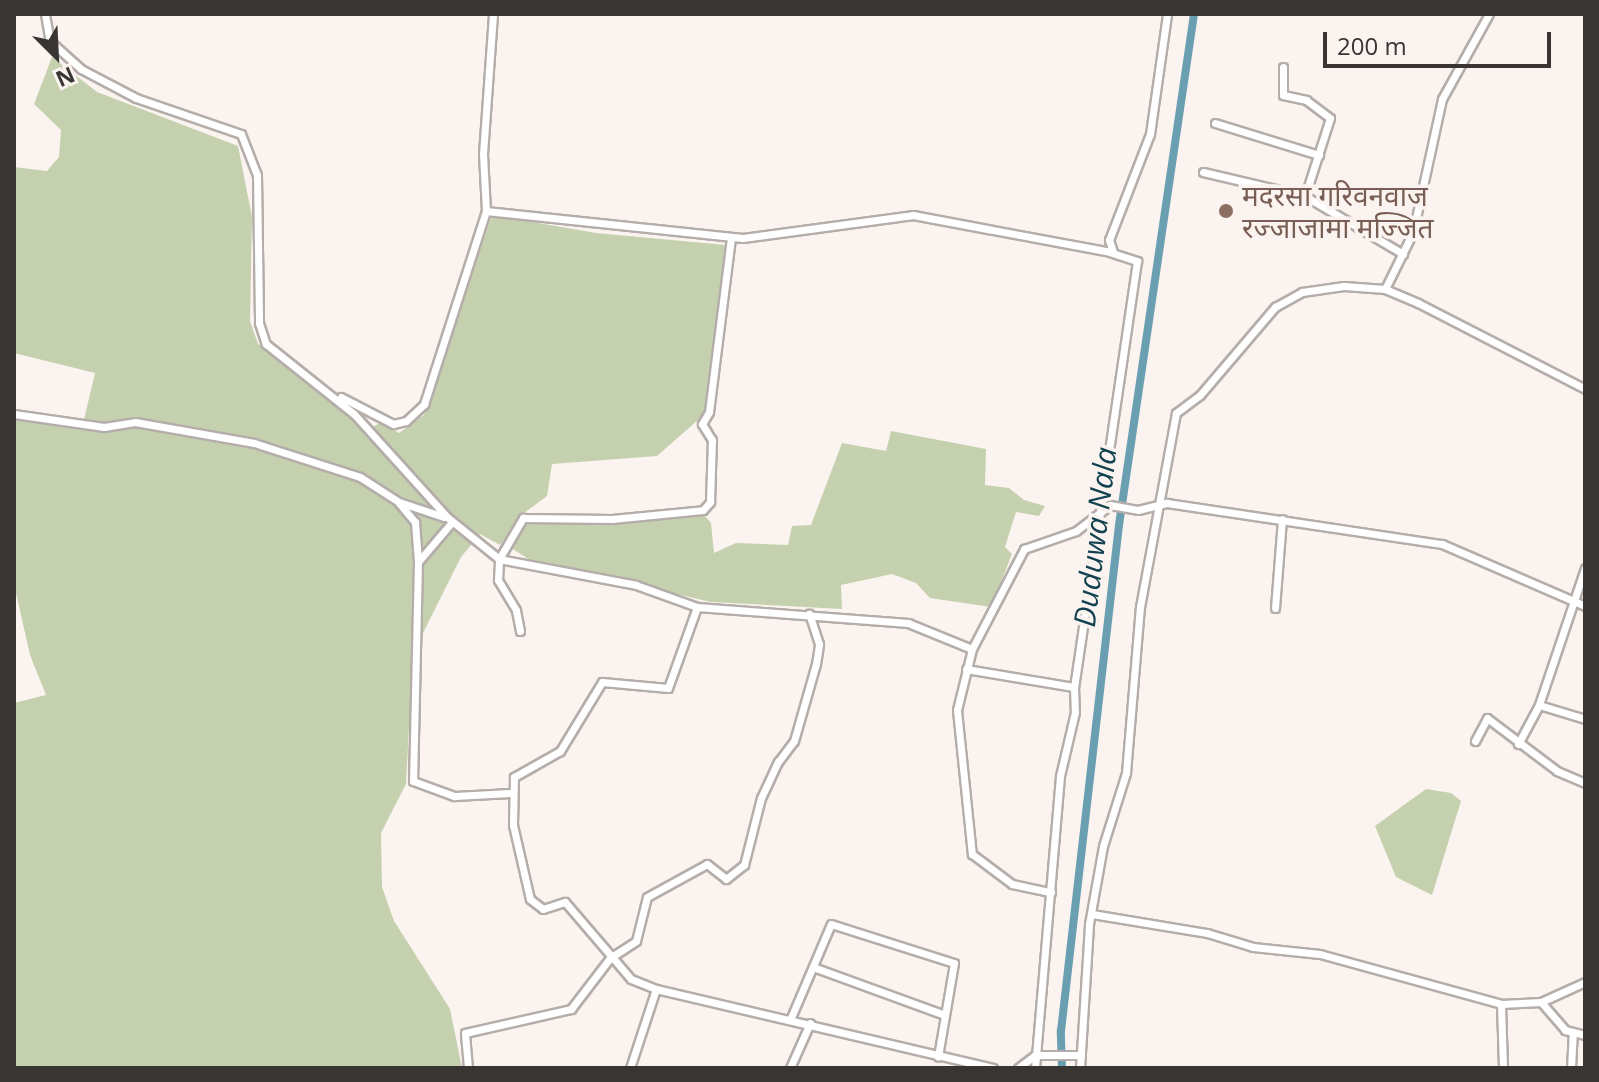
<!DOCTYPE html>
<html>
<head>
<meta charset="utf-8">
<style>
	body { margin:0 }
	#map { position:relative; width:1599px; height:1082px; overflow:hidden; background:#fbf3ef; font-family:"Open Sans","Noto Sans Devanagari",sans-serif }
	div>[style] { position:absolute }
	.green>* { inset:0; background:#c5d1ae }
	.canal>* { height:8px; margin:-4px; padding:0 4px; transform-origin:4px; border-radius:4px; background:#6a9fb2 }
	.roads { filter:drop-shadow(2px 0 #b4ada9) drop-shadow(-2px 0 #b4ada9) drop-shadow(0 2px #b4ada9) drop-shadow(0 -2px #b4ada9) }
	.minor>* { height:7px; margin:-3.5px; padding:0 3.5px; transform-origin:3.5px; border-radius:3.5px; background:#fff }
	.dots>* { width:22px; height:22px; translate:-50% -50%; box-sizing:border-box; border:4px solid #fbf3ef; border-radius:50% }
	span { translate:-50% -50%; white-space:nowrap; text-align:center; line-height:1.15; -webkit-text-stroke:7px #fbf3ef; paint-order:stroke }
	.education-label { font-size:28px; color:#785e54 }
	.left { translate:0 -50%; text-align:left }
	.water-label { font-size:30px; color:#124150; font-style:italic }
	.frame { position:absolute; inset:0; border:16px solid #383533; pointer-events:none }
	.north { position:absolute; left:16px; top:16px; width:80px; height:80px; -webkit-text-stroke:6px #fbf3ef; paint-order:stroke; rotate:156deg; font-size:22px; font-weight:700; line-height:32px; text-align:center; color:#383533 }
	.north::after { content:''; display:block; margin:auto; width:28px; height:36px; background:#383533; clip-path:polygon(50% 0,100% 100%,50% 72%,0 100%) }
	.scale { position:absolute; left:1323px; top:32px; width:228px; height:36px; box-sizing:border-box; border:4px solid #383533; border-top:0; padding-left:10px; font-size:24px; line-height:28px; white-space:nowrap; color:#383533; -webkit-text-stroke:6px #fbf3ef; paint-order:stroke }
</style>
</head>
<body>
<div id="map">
	<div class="green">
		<div style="clip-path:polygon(52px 57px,97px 92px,238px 146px,252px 217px,250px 321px,258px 344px,316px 385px,367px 430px,382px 422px,399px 433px,424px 415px,492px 215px,596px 233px,726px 245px,707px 412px,657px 456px,552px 464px,547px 496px,524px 513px,500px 545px,480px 534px,461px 557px,413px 653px,406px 784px,381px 833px,382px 887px,394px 921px,450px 1009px,462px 1068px,14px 1068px,14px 703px,46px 695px,30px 655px,14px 584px,14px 420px,82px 428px,95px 373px,14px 353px,14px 167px,47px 171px,59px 157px,61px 130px,34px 104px)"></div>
		<div style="clip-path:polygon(891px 431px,986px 449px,985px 485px,1009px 488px,1024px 500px,1045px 506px,1039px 516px,1016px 512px,1005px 547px,1012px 554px,991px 607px,930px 598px,916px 583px,892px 574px,841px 585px,842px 609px,711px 602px,530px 560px,508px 546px,525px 521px,596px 523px,703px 514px,711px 523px,714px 553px,736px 543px,788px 545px,792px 526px,811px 525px,842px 443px,886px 451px)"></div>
		<div style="clip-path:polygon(1426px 789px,1451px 793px,1461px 801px,1432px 895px,1396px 877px,1375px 826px)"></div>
	</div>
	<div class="canal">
		<div style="left:1062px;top:1068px;width:37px;rotate:-92deg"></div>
		<div style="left:1061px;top:1031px;width:509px;rotate:-83.46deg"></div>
		<div style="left:1119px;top:525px;width:516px;rotate:-81.65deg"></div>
	</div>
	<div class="roads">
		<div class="minor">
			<div style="left:45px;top:14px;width:27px;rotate:80deg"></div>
			<div style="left:50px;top:41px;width:42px;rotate:42.1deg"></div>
			<div style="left:81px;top:69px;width:62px;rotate:27.8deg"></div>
			<div style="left:136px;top:98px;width:111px;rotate:18.9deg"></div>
			<div style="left:241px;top:134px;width:44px;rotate:68.7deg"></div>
			<div style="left:257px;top:175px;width:148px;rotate:89.2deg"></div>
			<div style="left:259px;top:323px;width:22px;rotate:72deg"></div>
			<div style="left:266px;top:344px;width:112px;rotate:38.5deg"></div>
			<div style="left:354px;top:414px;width:139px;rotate:47.9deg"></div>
			<div style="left:447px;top:517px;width:67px;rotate:38.9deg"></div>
			<div style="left:499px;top:559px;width:139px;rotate:10.7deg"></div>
			<div style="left:636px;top:585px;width:65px;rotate:19.8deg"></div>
			<div style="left:697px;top:607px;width:212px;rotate:4.3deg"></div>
			<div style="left:908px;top:623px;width:69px;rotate:22.1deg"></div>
			<div style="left:972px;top:649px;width:113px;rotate:-62.5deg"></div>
			<div style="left:1024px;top:549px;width:55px;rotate:-19.1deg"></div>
			<div style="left:1076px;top:531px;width:43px;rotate:-37.4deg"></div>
			<div style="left:1110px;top:505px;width:28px;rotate:10deg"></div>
			<div style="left:1138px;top:510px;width:30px;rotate:-14deg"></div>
			<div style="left:1167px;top:503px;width:278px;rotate:8.5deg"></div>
			<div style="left:1442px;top:544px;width:156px;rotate:23.4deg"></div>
			<div style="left:1283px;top:67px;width:28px;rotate:90deg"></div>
			<div style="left:1283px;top:95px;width:24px;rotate:12deg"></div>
			<div style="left:1306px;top:100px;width:30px;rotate:37deg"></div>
			<div style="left:1330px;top:118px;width:82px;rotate:107.8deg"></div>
			<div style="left:1305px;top:196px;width:114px;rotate:30.6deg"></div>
			<div style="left:1215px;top:123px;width:109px;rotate:17.1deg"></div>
			<div style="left:1203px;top:172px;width:105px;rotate:13.2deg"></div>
			<div style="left:486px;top:211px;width:57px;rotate:-93deg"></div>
			<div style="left:483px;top:154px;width:140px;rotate:-85.9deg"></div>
			<div style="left:1113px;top:252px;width:13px;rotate:-108deg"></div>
			<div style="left:1109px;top:240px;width:114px;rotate:-68.9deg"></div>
			<div style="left:1150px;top:134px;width:121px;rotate:-81.9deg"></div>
			<div style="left:1385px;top:289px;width:64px;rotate:-63.8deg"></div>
			<div style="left:1413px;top:232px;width:136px;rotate:-77.7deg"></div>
			<div style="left:1442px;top:99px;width:97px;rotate:-61.1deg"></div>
			<div style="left:341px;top:397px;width:59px;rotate:27.4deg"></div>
			<div style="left:393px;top:424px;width:13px;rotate:-13deg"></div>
			<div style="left:406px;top:421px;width:25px;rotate:-43deg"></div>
			<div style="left:424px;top:404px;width:203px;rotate:-72.2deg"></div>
			<div style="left:486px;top:211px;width:258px;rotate:6deg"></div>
			<div style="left:743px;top:238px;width:172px;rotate:-7.7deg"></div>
			<div style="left:913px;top:215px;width:196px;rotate:10.6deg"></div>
			<div style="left:1106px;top:251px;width:33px;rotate:18deg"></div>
			<div style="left:1137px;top:261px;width:431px;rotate:98.4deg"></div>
			<div style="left:1074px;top:687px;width:25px;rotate:88deg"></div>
			<div style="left:1075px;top:712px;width:66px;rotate:103.2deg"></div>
			<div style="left:1060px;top:776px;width:293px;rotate:94.9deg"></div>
			<div style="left:14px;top:414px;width:91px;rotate:8.2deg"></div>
			<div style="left:104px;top:427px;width:31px;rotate:-9deg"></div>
			<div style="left:135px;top:422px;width:121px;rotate:10deg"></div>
			<div style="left:254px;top:443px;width:111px;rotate:17.8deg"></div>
			<div style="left:360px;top:477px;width:46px;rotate:32.7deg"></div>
			<div style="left:399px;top:502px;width:47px;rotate:18.4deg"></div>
			<div style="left:399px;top:503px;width:25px;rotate:50deg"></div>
			<div style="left:415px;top:522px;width:40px;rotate:85.7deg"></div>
			<div style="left:452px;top:522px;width:52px;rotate:130.4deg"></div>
			<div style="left:418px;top:562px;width:219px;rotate:91.3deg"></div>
			<div style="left:413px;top:781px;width:44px;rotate:20.1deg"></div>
			<div style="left:454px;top:796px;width:57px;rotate:-3deg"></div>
			<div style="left:1585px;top:568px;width:145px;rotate:108.6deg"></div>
			<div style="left:1539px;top:705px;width:48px;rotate:16.9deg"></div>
			<div style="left:697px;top:607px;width:86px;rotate:109.7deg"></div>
			<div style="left:668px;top:688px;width:66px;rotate:-174.8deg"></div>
			<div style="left:602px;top:682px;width:81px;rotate:121.3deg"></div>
			<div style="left:560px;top:751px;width:53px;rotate:150.5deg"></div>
			<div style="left:514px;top:777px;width:48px;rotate:91.2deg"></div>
			<div style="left:513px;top:825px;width:76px;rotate:77.1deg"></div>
			<div style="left:530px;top:899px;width:16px;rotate:38deg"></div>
			<div style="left:543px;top:909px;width:23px;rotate:-18deg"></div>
			<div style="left:565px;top:902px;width:101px;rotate:49.4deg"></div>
			<div style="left:631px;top:979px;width:27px;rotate:22deg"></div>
			<div style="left:656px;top:989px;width:346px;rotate:13.2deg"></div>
			<div style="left:1275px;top:608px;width:89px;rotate:-85.5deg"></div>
			<div style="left:520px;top:631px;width:21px;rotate:-101deg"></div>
			<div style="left:516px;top:610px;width:35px;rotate:-121deg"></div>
			<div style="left:498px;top:580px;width:21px;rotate:-87deg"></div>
			<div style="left:499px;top:559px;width:48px;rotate:-59.7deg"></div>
			<div style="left:523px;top:518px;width:89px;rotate:0.6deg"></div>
			<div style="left:612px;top:519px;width:91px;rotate:-5.6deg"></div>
			<div style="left:703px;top:510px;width:11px;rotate:-49deg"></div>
			<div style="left:710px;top:502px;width:62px;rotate:-88.2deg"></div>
			<div style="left:712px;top:440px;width:19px;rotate:-122deg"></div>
			<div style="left:702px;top:424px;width:14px;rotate:-60deg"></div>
			<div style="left:709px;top:412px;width:176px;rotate:-82.8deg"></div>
			<div style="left:972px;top:649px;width:63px;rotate:103.8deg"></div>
			<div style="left:957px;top:710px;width:145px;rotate:84.1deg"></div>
			<div style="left:972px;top:854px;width:50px;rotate:36.9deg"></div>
			<div style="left:1012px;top:884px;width:40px;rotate:12deg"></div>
			<div style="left:966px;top:669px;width:109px;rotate:9.5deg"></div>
			<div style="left:1475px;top:741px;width:26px;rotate:-62deg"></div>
			<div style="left:1487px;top:718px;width:88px;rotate:37.1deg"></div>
			<div style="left:1557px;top:771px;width:30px;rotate:23deg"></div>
			<div style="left:1518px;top:744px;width:44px;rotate:-61.7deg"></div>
			<div style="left:1092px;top:914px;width:117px;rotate:9.4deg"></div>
			<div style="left:1207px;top:933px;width:48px;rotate:16.9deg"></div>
			<div style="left:1253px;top:947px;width:67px;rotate:6deg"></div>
			<div style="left:1320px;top:954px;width:188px;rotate:15.4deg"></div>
			<div style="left:1501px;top:1004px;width:40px;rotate:-2.9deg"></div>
			<div style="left:1541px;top:1002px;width:48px;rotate:-24.4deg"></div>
			<div style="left:813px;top:967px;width:140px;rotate:20deg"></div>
			<div style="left:1541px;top:1002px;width:37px;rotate:49deg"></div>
			<div style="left:1565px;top:1030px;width:21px;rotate:14deg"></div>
			<div style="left:1501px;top:1004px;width:64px;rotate:88.2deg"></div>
			<div style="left:790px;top:1020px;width:104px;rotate:-66.9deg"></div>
			<div style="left:831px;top:924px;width:129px;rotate:17.6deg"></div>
			<div style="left:954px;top:963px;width:95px;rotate:99.7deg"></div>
			<div style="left:468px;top:1068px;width:35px;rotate:-95deg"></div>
			<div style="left:465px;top:1033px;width:109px;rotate:-12.8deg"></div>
			<div style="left:571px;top:1009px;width:64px;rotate:-52.6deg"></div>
			<div style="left:610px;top:958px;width:31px;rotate:-33deg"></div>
			<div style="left:636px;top:941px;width:45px;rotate:-76deg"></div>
			<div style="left:647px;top:897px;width:68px;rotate:-28.8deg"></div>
			<div style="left:707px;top:864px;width:24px;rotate:38deg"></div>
			<div style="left:726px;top:879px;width:23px;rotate:-38deg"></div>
			<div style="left:744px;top:865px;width:69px;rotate:-75.8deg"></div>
			<div style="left:761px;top:798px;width:40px;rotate:-65deg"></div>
			<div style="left:778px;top:762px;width:26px;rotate:-53deg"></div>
			<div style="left:794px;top:741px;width:80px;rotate:-74.1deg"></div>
			<div style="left:816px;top:664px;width:20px;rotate:-81deg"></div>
			<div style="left:819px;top:644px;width:32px;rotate:-108deg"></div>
			<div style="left:630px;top:1068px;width:83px;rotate:-71.8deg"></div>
			<div style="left:790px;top:1068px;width:49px;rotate:-66deg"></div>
			<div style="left:1018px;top:1068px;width:21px;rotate:-37deg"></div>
			<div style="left:1035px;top:1055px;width:46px"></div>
			<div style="left:1080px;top:1068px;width:144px;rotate:-86.4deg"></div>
			<div style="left:1089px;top:924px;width:79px;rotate:-79.8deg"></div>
			<div style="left:1103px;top:846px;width:77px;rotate:-72.5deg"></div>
			<div style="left:1126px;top:773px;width:167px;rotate:-85.2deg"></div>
			<div style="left:1140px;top:607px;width:197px;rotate:-79.5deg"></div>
			<div style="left:1176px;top:413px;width:30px;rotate:-37deg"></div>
			<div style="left:1200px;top:395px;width:116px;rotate:-49.6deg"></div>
			<div style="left:1275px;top:307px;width:31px;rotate:-29deg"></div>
			<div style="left:1302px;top:292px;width:42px;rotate:-8.1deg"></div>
			<div style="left:1344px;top:286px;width:41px;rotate:4.2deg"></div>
			<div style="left:1385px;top:289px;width:36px;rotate:23deg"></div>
			<div style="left:1418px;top:303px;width:188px;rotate:27.2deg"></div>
			<div style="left:1571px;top:1068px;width:34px;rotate:-87deg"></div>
		</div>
	</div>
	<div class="dots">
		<div style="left:1226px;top:211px;background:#8d6e63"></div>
	</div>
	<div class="education-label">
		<span class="left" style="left:1242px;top:211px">मदरसा गरिवनवाज<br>रज्जाजामा मज्जित</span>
	</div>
	<div class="water-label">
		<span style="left:1095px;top:537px;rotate:-83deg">Duduwa Nala</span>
	</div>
	<div class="frame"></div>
	<div class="north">N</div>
	<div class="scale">200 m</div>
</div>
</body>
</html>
